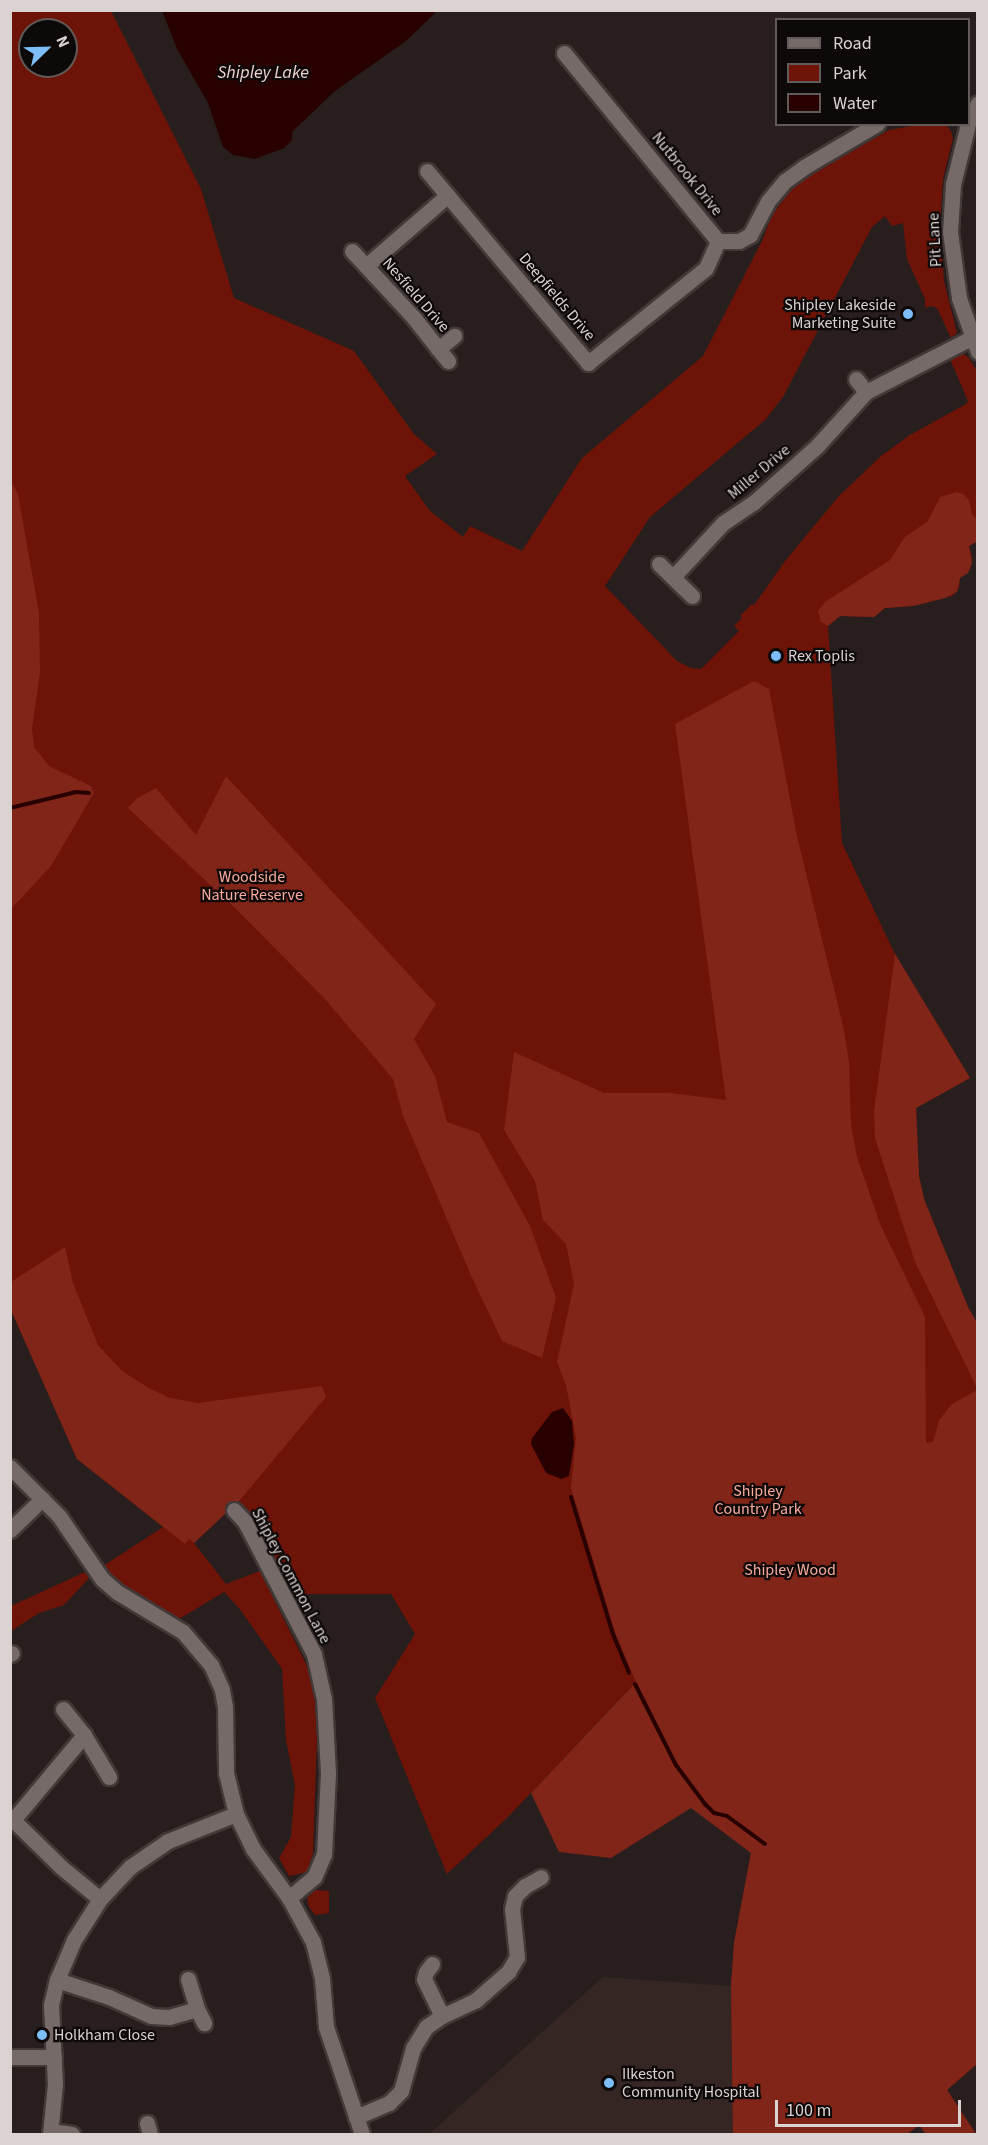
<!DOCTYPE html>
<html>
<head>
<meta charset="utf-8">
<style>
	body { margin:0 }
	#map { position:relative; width:988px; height:2145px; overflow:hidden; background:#281e1d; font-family:"Source Sans 3",sans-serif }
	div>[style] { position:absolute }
	.built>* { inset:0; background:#352623 }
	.green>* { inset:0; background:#6e1307 }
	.forest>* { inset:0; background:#802518 }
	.water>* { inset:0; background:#290000 }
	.stream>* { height:4px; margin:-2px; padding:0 2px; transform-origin:2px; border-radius:2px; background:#290000 }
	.roads { filter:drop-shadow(2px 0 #413937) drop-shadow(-2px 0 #413937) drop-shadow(0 2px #413937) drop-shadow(0 -2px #413937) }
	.minor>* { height:15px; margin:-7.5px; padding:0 7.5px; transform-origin:7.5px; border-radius:7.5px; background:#766a68 }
	.dots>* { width:16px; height:16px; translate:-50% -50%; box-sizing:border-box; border:3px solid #0e0909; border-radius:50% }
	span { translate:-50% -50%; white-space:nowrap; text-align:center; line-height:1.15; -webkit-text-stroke:4.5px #0e0909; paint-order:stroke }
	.street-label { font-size:16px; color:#dad3d1 }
	.poi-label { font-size:16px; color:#dad3d1 }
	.right { translate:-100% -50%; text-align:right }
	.left { translate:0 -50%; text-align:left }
	.park-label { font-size:16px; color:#f7aa9b }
	.water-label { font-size:18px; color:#eed2cd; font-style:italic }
	.frame { position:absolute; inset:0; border:12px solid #dad3d1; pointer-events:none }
	.legend { position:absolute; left:775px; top:18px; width:195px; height:108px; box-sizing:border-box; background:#0e0909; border:2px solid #605a59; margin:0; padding:8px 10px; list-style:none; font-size:18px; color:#dad3d1 }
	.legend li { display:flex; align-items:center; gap:12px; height:30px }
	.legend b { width:30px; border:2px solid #605a59 }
	.north { position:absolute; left:18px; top:18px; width:60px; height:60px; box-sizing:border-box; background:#0e0909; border:2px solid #605a59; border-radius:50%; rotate:67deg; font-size:16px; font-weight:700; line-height:24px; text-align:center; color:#dad3d1 }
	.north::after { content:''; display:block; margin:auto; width:21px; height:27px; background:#7dbef9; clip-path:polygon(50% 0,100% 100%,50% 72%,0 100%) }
	.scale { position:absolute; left:775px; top:2100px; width:186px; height:27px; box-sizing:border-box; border:3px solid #dad3d1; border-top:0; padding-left:8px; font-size:18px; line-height:21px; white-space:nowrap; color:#dad3d1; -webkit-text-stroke:4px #0e0909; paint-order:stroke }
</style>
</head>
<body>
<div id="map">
	<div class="built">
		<div style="clip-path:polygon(603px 1977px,731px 1986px,733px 2134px,429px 2134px)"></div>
	</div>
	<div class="green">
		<div style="clip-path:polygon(evenodd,10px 11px,111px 11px,201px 189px,234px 298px,354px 351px,414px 434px,437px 454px,405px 476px,429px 510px,463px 537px,470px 526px,522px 551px,582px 458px,703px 356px,762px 241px,772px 215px,791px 190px,809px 176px,889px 130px,918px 125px,945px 124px,951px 131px,953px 139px,943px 179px,940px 225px,944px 281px,957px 333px,951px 338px,937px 308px,931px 306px,925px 308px,925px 299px,907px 259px,903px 223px,892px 226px,885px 216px,872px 227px,783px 397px,765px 420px,650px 517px,605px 586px,677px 661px,691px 668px,701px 669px,739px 631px,734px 626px,742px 618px,740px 616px,752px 604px,754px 605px,785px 561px,838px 497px,881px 456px,910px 435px,966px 404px,968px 401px,950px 359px,962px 353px,969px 358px,978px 373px,978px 541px,969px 546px,972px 558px,970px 569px,960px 578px,959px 588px,952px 596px,913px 606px,885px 608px,874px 617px,840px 616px,828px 626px,842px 843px,895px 954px,970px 1078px,916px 1108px,919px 1176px,924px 1199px,968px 1307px,977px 1323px,978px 2063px,947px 2090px,976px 2134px,926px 2134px,919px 2125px,907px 2134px,733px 2134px,731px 1986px,734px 1943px,751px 1853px,636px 1682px,507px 1818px,447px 1874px,375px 1698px,415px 1634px,391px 1594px,293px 1594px,239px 1501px,194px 1543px,226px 1584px,260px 1571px,307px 1666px,315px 1698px,317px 1737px,313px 1853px,307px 1872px,289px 1876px,279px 1858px,291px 1837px,295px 1785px,286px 1740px,282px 1669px,239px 1608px,224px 1592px,179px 1619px,122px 1585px,103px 1566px,163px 1527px,77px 1459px,11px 1310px,10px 11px,30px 30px,66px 30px,66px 66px,30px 66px,30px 30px)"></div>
		<div style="clip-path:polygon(85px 1572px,89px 1578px,64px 1605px,39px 1613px,11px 1631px,11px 1606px)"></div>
		<div style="clip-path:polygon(315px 1890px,329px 1891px,329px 1913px,315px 1915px,309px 1907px,307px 1898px)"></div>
	</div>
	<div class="forest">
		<div style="clip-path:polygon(10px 480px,18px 494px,39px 613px,40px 673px,32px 728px,34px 747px,49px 766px,91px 786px,94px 793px,51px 866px,11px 909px)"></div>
		<div style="clip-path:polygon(957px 492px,963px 494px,969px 500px,972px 515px,977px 519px,978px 541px,969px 546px,972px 563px,968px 573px,960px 578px,957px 592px,945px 598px,913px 606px,885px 608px,874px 617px,840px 616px,828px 626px,821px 622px,818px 611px,825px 602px,890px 560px,905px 537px,928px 521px,940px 497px)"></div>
		<div style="clip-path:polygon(754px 681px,769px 689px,797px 836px,844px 1030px,849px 1062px,851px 1125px,857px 1157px,880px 1224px,925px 1317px,926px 1443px,933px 1442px,939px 1420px,952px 1404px,977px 1390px,978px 2063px,947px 2090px,976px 2134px,926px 2134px,919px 2125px,907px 2134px,733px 2134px,731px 1986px,734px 1943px,751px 1853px,691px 1808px,611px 1858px,559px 1852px,531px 1793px,636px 1682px,616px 1635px,571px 1488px,576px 1438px,566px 1385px,557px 1362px,574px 1284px,566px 1244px,543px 1220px,535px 1181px,504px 1130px,514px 1052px,604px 1093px,671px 1093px,726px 1100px,675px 724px)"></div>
		<div style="clip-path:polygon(226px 776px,436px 1004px,414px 1039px,435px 1076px,447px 1122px,479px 1133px,530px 1226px,556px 1298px,542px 1358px,502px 1341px,470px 1273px,403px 1116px,393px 1079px,325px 999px,238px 911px,128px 808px,136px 799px,156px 788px,196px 835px)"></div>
		<div style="clip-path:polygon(895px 954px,970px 1078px,916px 1108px,919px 1176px,924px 1199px,968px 1307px,977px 1323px,977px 1388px,915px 1262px,875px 1138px,874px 1111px)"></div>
		<div style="clip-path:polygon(65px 1247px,73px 1283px,98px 1345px,122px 1371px,149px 1388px,170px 1398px,198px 1403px,322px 1386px,326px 1397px,240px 1500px,194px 1543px,189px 1539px,185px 1544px,77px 1459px,11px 1310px,11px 1282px)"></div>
	</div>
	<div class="water">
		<div style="clip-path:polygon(162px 11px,162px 10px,437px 11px,406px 41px,335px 91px,292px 132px,292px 140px,284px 148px,255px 159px,233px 155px,223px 147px,208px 103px,177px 49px)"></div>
		<div style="clip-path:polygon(563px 1408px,572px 1421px,574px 1444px,569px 1476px,561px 1479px,546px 1473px,531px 1444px,532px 1438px,552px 1412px)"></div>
	</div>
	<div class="stream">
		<div style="left:10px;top:808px;width:68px;rotate:-13.6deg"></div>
		<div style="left:76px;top:792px;width:13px;rotate:4deg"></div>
		<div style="left:571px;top:1497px;width:143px;rotate:73deg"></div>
		<div style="left:613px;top:1634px;width:42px;rotate:67.7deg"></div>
		<div style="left:635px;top:1684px;width:91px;rotate:63.2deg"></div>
		<div style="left:676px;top:1765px;width:49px;rotate:53.4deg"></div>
		<div style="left:705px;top:1804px;width:13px;rotate:45deg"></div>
		<div style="left:714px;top:1813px;width:13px;rotate:13deg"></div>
		<div style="left:727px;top:1816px;width:47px;rotate:36.4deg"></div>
	</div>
	<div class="roads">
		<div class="minor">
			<div style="left:564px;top:53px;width:243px;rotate:50.7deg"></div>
			<div style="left:718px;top:241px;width:21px"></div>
			<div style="left:739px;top:241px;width:13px;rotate:-29deg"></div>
			<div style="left:750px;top:235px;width:38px;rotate:-62deg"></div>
			<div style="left:768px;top:201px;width:26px;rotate:-50deg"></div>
			<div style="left:785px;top:181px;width:24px;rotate:-36deg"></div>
			<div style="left:804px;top:167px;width:85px;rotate:-30.5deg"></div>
			<div style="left:968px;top:122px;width:21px;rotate:-62deg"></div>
			<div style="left:968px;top:124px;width:62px;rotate:104deg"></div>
			<div style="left:953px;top:184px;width:48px;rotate:93.6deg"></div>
			<div style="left:950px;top:232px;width:67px;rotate:82.2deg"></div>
			<div style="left:959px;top:298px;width:57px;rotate:70.6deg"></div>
			<div style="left:427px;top:171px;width:251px;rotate:50deg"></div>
			<div style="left:588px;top:363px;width:151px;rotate:-38.8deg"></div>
			<div style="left:706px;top:268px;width:30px;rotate:-66deg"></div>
			<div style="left:352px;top:251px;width:91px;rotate:47.2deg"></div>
			<div style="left:414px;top:318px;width:55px;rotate:51.7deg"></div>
			<div style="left:366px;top:266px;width:108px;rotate:-40.9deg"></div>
			<div style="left:438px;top:349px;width:21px;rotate:-39deg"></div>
			<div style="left:856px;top:379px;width:16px;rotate:52deg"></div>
			<div style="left:659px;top:564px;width:46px;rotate:44.1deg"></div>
			<div style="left:673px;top:577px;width:74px;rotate:-47.2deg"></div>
			<div style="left:723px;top:523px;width:36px;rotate:-34deg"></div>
			<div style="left:753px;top:503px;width:86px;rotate:-41.7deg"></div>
			<div style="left:817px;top:446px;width:73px;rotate:-47.8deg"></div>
			<div style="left:866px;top:392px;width:118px;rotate:-27.2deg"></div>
			<div style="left:10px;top:1467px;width:69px;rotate:45deg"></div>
			<div style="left:59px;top:1516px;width:76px;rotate:55.7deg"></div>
			<div style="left:102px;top:1579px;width:20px;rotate:41deg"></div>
			<div style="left:117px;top:1592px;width:77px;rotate:31.2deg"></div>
			<div style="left:183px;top:1632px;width:43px;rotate:49.7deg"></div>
			<div style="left:211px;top:1665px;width:27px;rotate:66deg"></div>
			<div style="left:222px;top:1690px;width:17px;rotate:80deg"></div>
			<div style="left:225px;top:1707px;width:66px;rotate:89.1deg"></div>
			<div style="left:226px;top:1773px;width:42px;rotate:76.3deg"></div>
			<div style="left:236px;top:1814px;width:39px;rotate:64deg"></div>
			<div style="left:253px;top:1849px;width:61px;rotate:53.7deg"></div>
			<div style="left:289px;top:1898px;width:50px;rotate:61.4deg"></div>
			<div style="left:313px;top:1942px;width:38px;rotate:76deg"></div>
			<div style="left:322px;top:1979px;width:48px;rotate:85.2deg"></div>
			<div style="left:326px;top:2027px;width:113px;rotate:71.4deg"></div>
			<div style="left:234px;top:1510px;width:16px;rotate:47deg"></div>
			<div style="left:245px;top:1522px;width:149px;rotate:62.4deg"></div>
			<div style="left:314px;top:1654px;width:46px;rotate:77.5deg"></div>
			<div style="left:324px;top:1699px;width:74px;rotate:86.9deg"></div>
			<div style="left:328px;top:1773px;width:81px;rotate:92.8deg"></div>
			<div style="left:324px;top:1854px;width:25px;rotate:113deg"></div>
			<div style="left:314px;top:1877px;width:33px;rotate:140deg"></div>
			<div style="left:10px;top:1530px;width:45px;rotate:-44.1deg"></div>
			<div style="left:10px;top:1654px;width:2px;rotate:-27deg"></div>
			<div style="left:63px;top:1709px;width:33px;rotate:51deg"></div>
			<div style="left:84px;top:1735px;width:49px;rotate:59.2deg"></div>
			<div style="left:10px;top:1817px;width:71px;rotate:44.4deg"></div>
			<div style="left:61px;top:1867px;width:50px;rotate:39.4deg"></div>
			<div style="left:13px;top:1820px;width:111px;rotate:-50.1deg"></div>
			<div style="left:432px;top:1964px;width:10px;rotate:127deg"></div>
			<div style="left:426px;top:1972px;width:7px;rotate:106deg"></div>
			<div style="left:424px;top:1979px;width:41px;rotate:64.1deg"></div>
			<div style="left:188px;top:1979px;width:31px;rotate:73deg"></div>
			<div style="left:197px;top:2009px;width:16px;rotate:63deg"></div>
			<div style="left:57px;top:1980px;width:55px;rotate:18.1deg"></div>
			<div style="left:109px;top:1997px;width:46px;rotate:24.3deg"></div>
			<div style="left:151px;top:2016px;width:18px;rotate:3deg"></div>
			<div style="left:169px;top:2017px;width:29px;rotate:-16deg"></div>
			<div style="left:10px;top:2057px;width:44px"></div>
			<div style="left:356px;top:2117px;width:36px;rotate:-23deg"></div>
			<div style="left:389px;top:2103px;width:17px;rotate:-45deg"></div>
			<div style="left:401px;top:2091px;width:45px;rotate:-74.4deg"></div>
			<div style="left:413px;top:2048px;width:25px;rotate:-58deg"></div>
			<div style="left:426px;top:2027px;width:19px;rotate:-35deg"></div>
			<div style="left:442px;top:2016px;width:38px;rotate:-25deg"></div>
			<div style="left:476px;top:2000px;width:43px;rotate:-41.2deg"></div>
			<div style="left:508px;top:1972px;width:17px;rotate:-59deg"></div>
			<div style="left:517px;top:1957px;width:48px;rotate:-95.9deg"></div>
			<div style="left:512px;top:1909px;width:13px;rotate:-77deg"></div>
			<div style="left:515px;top:1896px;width:14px;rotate:-45deg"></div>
			<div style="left:525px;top:1886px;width:18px;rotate:-29deg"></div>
			<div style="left:147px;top:2123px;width:11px;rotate:75deg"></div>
			<div style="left:51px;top:2131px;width:21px;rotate:8deg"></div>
			<div style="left:50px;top:2134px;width:50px;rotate:-84.3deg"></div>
			<div style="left:55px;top:2084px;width:79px;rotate:-92.9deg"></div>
			<div style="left:51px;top:2005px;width:26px;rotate:-77deg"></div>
			<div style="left:57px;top:1980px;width:43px;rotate:-67deg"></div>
			<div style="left:74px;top:1940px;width:49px;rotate:-57.6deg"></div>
			<div style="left:100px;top:1899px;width:44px;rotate:-46.8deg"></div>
			<div style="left:130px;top:1867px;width:46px;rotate:-34.4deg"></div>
			<div style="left:168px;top:1841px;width:73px;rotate:-21.7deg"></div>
		</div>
	</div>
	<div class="dots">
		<div style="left:908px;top:314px;background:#7dbef9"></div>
		<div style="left:776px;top:656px;background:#7dbef9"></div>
		<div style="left:42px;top:2035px;background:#7dbef9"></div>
		<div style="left:609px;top:2083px;background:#7dbef9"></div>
	</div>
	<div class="street-label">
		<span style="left:687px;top:174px;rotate:51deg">Nutbrook Drive</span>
		<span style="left:935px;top:240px;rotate:-93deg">Pit Lane</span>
		<span style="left:416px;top:295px;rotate:49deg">Nesfield Drive</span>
		<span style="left:557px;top:297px;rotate:50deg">Deepfields Drive</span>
		<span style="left:759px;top:472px;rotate:-40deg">Miller Drive</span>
		<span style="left:291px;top:1576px;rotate:62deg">Shipley Common Lane</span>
	</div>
	<div class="poi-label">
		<span class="right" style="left:896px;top:314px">Shipley Lakeside<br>Marketing Suite</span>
		<span class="left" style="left:788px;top:656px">Rex Toplis</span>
		<span class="left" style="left:54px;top:2035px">Holkham Close</span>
		<span class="left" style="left:622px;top:2083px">Ilkeston<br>Community Hospital</span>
	</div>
	<div class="park-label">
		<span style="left:252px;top:886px">Woodside<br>Nature Reserve</span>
		<span style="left:758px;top:1500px">Shipley<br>Country Park</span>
		<span style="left:790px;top:1570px">Shipley Wood</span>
	</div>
	<div class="water-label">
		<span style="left:263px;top:73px">Shipley Lake</span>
	</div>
	<div class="frame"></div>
	<ul class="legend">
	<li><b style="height:8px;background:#766a68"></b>Road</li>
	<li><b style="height:16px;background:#6e1307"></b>Park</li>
	<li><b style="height:16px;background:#290000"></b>Water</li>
	</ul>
	<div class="north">N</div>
	<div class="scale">100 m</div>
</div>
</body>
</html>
